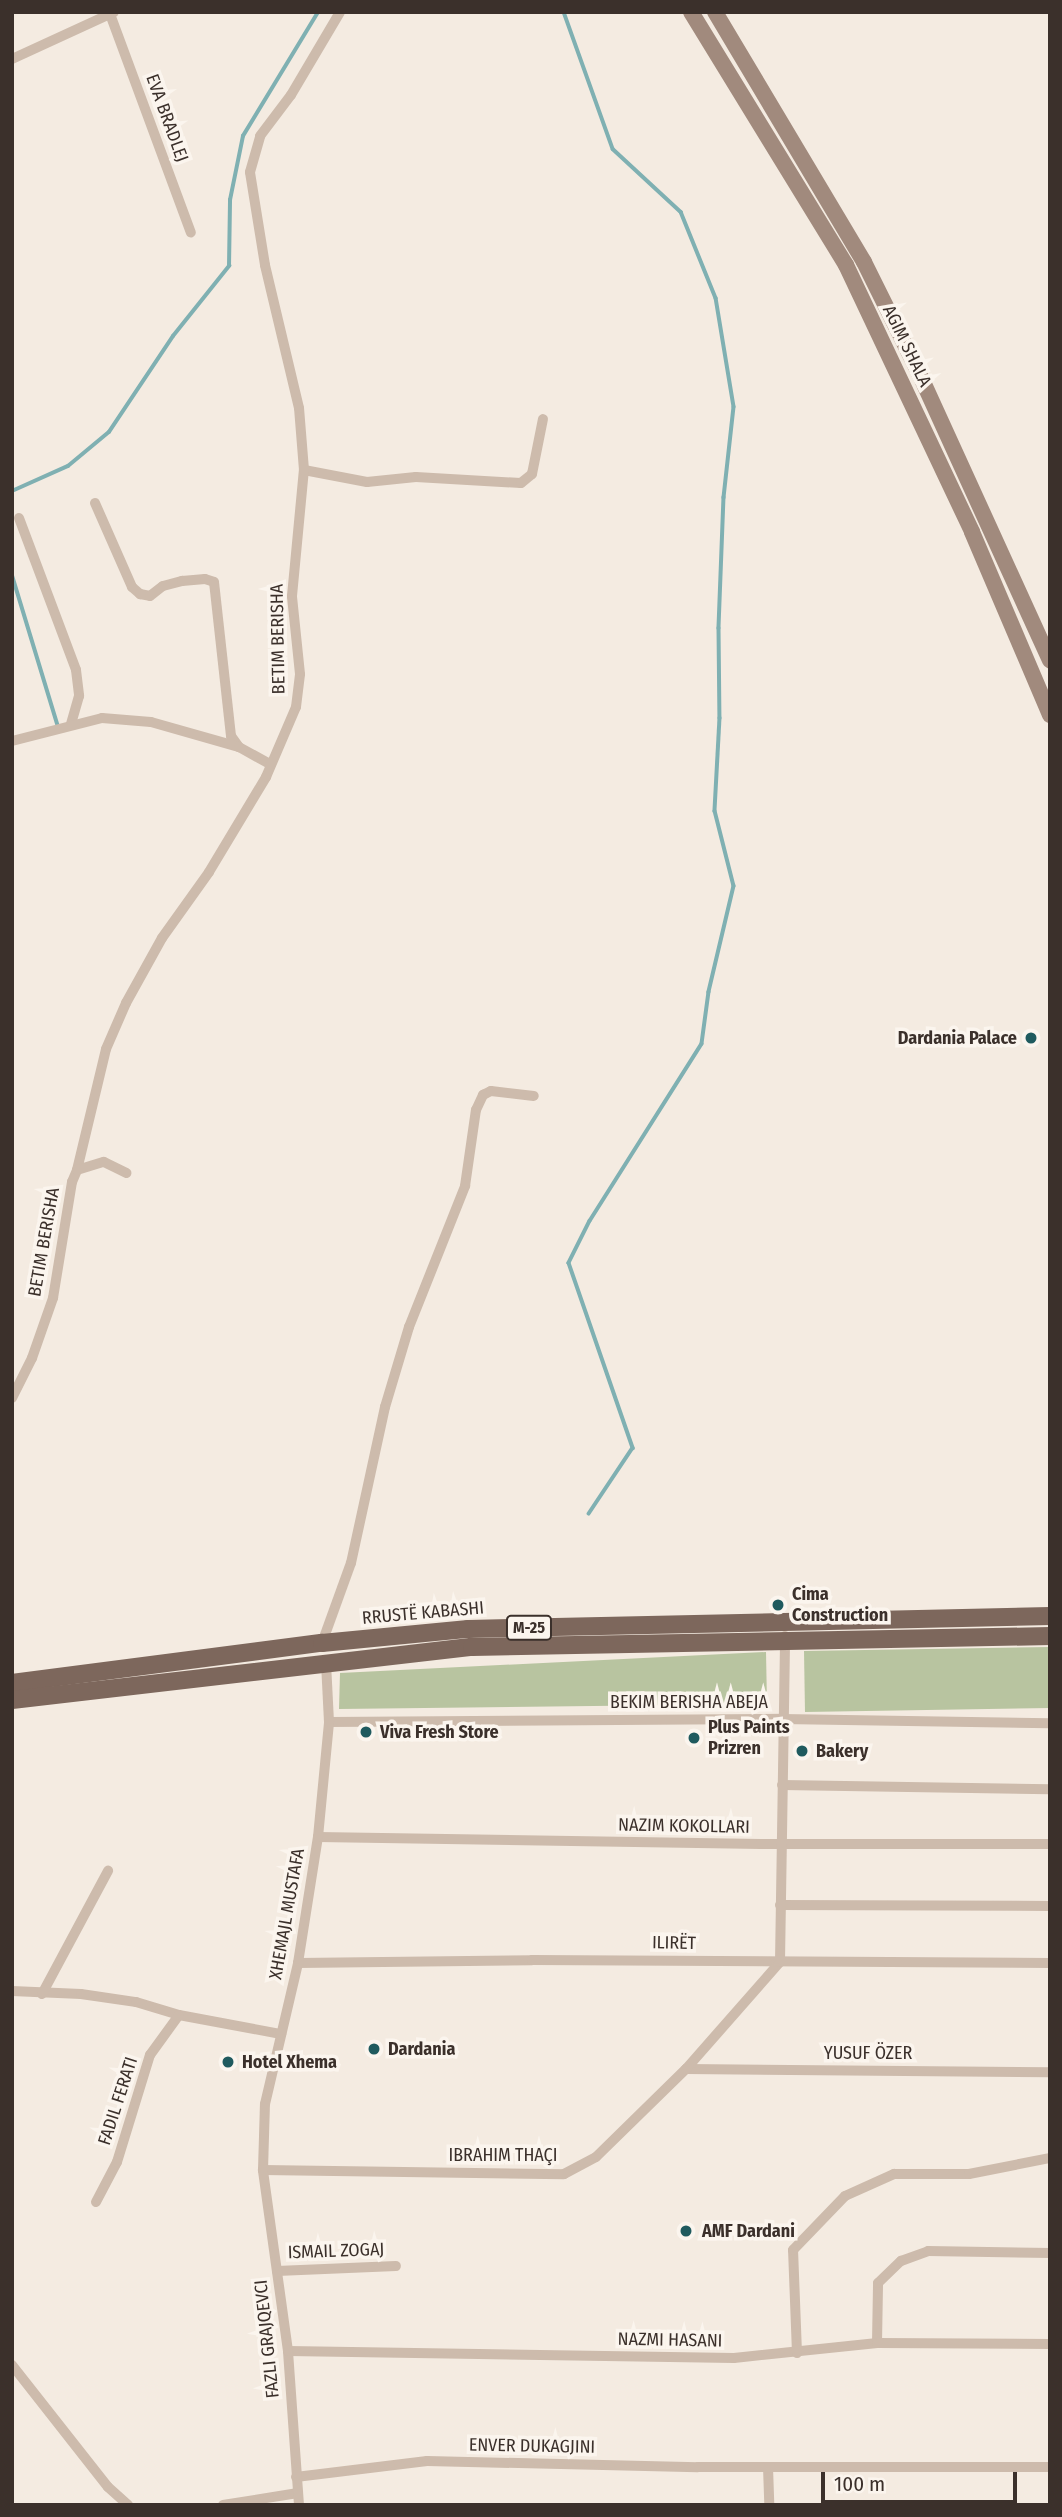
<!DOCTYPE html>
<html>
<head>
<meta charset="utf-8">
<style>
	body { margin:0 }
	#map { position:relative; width:1062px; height:2517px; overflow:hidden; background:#f4ebe1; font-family:"Fira Sans Condensed",sans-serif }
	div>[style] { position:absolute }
	.green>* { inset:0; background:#b8c4a0 }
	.stream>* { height:3.5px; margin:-1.75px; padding:0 1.75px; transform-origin:1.75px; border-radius:1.75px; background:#7fb0b2 }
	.street>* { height:10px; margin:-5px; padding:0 5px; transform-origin:5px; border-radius:5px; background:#cdbbac }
	.secondary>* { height:16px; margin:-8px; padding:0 8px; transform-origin:8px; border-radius:8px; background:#a18a7d }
	.primary>* { height:18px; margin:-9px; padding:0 9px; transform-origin:9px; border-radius:9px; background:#7d675c }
	.dots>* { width:19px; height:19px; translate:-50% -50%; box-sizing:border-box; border:4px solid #fbf5ee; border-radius:50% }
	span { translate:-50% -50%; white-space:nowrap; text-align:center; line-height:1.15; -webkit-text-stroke:7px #fbf5ee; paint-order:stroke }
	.shield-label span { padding:2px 5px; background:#fbf5ee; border:2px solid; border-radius:5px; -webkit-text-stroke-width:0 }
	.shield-label { font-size:16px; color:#3b302b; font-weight:700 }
	.street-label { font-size:18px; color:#3b302b }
	.poi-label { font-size:18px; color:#3b302b; font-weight:700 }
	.right { translate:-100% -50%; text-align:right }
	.left { translate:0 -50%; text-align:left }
	.frame { position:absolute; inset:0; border:14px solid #3b302b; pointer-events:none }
	.scale { position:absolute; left:821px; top:2472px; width:196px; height:32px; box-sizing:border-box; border:4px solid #3b302b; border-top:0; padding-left:9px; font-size:21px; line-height:24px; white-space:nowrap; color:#3b302b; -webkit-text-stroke:5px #fbf5ee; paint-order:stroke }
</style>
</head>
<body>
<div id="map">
	<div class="green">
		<div style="clip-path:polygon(1050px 1647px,1050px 1708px,805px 1712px,804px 1651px)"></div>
		<div style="clip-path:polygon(766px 1652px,767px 1704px,339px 1709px,340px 1673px)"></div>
	</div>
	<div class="stream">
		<div style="left:564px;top:12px;width:145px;rotate:70.3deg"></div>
		<div style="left:613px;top:149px;width:93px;rotate:42.8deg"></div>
		<div style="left:681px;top:212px;width:93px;rotate:67.9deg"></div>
		<div style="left:716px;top:298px;width:110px;rotate:80.6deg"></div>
		<div style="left:734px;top:407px;width:91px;rotate:96.3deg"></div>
		<div style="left:724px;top:497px;width:131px;rotate:92.2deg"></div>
		<div style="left:719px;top:628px;width:90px;rotate:89.4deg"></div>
		<div style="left:720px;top:718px;width:93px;rotate:93.1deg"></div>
		<div style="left:715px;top:811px;width:77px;rotate:75.8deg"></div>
		<div style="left:734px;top:886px;width:109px;rotate:103.3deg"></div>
		<div style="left:709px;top:992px;width:52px;rotate:97.7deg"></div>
		<div style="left:702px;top:1044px;width:209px;rotate:122.3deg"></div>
		<div style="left:590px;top:1221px;width:47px;rotate:116.6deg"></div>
		<div style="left:569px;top:1263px;width:196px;rotate:70.9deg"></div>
		<div style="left:633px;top:1448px;width:79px;rotate:123.7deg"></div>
		<div style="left:12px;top:491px;width:61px;rotate:-24.1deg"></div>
		<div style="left:68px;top:466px;width:53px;rotate:-39.7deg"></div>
		<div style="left:109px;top:432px;width:115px;rotate:-56.3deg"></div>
		<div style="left:173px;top:336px;width:90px;rotate:-51.3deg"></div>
		<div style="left:229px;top:266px;width:66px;rotate:-89.1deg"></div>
		<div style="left:230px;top:200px;width:65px;rotate:-78.5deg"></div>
		<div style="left:243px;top:136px;width:145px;rotate:-58.8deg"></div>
		<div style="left:12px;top:574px;width:162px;rotate:73.1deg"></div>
	</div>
	<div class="street">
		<div style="left:110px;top:14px;width:233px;rotate:69.7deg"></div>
		<div style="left:12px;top:59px;width:112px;rotate:-24.7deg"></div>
		<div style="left:304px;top:470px;width:64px;rotate:10.8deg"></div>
		<div style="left:367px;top:482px;width:49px;rotate:-5.8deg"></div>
		<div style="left:416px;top:477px;width:105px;rotate:3.3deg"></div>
		<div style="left:521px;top:483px;width:14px;rotate:-39deg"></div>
		<div style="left:532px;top:474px;width:56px;rotate:-78.7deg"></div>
		<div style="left:95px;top:503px;width:92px;rotate:66.2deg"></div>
		<div style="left:132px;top:587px;width:11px;rotate:41deg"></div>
		<div style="left:140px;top:594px;width:10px;rotate:11deg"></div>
		<div style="left:150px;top:596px;width:16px;rotate:-38deg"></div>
		<div style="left:163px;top:586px;width:20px;rotate:-15deg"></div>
		<div style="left:182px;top:581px;width:23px;rotate:-5deg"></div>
		<div style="left:205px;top:579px;width:9px;rotate:18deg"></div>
		<div style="left:214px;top:582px;width:155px;rotate:83.7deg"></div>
		<div style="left:231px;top:736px;width:14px;rotate:54deg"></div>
		<div style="left:19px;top:518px;width:162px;rotate:69.4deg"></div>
		<div style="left:76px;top:670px;width:26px;rotate:83deg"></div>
		<div style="left:79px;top:696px;width:29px;rotate:106deg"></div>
		<div style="left:12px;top:741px;width:93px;rotate:-14.3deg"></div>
		<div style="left:102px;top:718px;width:49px;rotate:4.7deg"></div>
		<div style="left:151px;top:722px;width:91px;rotate:15.9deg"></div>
		<div style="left:239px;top:747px;width:35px;rotate:29deg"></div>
		<div style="left:77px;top:1170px;width:124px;rotate:-76.5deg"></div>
		<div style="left:106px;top:1049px;width:50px;rotate:-66.5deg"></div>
		<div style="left:126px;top:1003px;width:74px;rotate:-61deg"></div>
		<div style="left:162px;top:938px;width:81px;rotate:-54.5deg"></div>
		<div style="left:209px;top:872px;width:111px;rotate:-59deg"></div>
		<div style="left:266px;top:777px;width:76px;rotate:-66.8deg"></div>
		<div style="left:296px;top:707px;width:33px;rotate:-83deg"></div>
		<div style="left:300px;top:674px;width:78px;rotate:-95.9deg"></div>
		<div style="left:292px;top:596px;width:127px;rotate:-84.6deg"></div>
		<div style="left:304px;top:470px;width:62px;rotate:-94.6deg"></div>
		<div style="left:299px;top:408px;width:147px;rotate:-103.4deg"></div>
		<div style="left:265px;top:265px;width:94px;rotate:-99.2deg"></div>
		<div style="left:250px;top:172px;width:37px;rotate:-74deg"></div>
		<div style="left:260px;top:136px;width:51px;rotate:-52.9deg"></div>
		<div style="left:291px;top:95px;width:96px;rotate:-59.4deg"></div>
		<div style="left:12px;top:1398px;width:45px;rotate:-63.4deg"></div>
		<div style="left:32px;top:1358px;width:64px;rotate:-70.7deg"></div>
		<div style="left:53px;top:1298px;width:118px;rotate:-80.7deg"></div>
		<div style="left:72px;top:1182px;width:13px;rotate:-67deg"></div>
		<div style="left:77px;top:1170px;width:28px;rotate:-17deg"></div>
		<div style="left:104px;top:1162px;width:25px;rotate:26deg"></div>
		<div style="left:322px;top:1643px;width:85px;rotate:-70.1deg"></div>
		<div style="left:351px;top:1563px;width:160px;rotate:-77.7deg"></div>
		<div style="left:385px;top:1407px;width:84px;rotate:-73.3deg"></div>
		<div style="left:409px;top:1327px;width:152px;rotate:-68.3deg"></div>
		<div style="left:465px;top:1186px;width:77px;rotate:-81.8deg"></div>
		<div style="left:476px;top:1110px;width:17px;rotate:-65deg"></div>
		<div style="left:483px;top:1095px;width:9px;rotate:-27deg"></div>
		<div style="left:491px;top:1091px;width:43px;rotate:6.6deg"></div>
		<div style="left:329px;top:1722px;width:453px;rotate:-0.4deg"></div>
		<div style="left:782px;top:1719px;width:268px;rotate:0.9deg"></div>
		<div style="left:782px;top:1785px;width:268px;rotate:0.9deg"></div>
		<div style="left:318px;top:1837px;width:443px;rotate:0.9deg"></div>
		<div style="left:761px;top:1844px;width:289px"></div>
		<div style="left:780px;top:1905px;width:270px;rotate:0.2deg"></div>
		<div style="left:298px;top:1963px;width:234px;rotate:-0.7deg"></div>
		<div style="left:532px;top:1960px;width:518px;rotate:0.33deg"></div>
		<div style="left:12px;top:1991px;width:69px;rotate:2.5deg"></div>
		<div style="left:81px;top:1994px;width:56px;rotate:8.3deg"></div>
		<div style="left:136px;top:2002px;width:45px;rotate:16.8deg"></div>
		<div style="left:179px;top:2015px;width:104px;rotate:10.6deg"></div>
		<div style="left:42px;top:1994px;width:140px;rotate:-61.8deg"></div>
		<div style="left:686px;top:2069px;width:364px;rotate:0.5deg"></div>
		<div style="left:263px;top:2170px;width:301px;rotate:0.8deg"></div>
		<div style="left:564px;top:2174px;width:36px;rotate:-28deg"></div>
		<div style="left:596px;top:2157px;width:126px;rotate:-44.4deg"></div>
		<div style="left:686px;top:2069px;width:142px;rotate:-48.7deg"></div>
		<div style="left:780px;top:1962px;width:326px;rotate:-89.1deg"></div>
		<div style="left:96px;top:2202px;width:45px;rotate:-62.3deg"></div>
		<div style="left:117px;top:2162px;width:112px;rotate:-72.9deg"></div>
		<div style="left:150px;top:2055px;width:49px;rotate:-54.1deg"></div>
		<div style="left:277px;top:2271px;width:119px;rotate:-2.4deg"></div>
		<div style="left:877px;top:2343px;width:60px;rotate:-89deg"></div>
		<div style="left:878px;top:2283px;width:32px;rotate:-44deg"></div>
		<div style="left:901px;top:2261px;width:29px;rotate:-20deg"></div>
		<div style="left:928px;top:2251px;width:122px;rotate:0.9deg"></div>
		<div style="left:288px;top:2351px;width:446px;rotate:0.9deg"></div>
		<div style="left:734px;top:2358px;width:144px;rotate:-6deg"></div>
		<div style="left:877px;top:2343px;width:173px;rotate:0.3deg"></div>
		<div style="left:797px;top:2353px;width:103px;rotate:-92.2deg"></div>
		<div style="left:793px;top:2250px;width:75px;rotate:-46.1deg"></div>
		<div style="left:845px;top:2196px;width:54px;rotate:-24.2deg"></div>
		<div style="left:894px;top:2174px;width:75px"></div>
		<div style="left:969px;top:2174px;width:83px;rotate:-11.2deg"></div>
		<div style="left:12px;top:2365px;width:155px;rotate:51.8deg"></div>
		<div style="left:108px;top:2487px;width:27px;rotate:42deg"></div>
		<div style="left:768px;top:2467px;width:38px;rotate:88deg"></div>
		<div style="left:296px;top:2477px;width:132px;rotate:-7deg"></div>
		<div style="left:427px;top:2461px;width:271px;rotate:1.3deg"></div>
		<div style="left:698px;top:2467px;width:352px"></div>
		<div style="left:223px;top:2505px;width:76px;rotate:-9.1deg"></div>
		<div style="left:299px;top:2505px;width:154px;rotate:-94.1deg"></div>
		<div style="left:288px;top:2351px;width:183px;rotate:-97.9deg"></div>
		<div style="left:263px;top:2170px;width:66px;rotate:-88.3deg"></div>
		<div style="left:265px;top:2104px;width:145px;rotate:-76.8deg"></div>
		<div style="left:298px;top:1963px;width:128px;rotate:-81deg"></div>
		<div style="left:318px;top:1837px;width:116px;rotate:-84.5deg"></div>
		<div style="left:329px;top:1722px;width:60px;rotate:-92.9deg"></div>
	</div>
	<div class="secondary">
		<div style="left:691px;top:12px;width:297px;rotate:58.5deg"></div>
		<div style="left:846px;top:265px;width:295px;rotate:64.7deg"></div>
		<div style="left:972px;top:532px;width:199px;rotate:66.9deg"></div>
		<div style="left:715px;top:12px;width:291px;rotate:59.2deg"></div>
		<div style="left:864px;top:262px;width:124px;rotate:63.6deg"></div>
		<div style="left:919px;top:373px;width:316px;rotate:65.5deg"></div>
	</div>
	<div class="primary">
		<div style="left:12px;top:1683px;width:313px;rotate:-7.4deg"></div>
		<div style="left:322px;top:1643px;width:147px;rotate:-5.5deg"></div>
		<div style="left:468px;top:1629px;width:582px;rotate:-1.28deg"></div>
		<div style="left:12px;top:1700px;width:463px;rotate:-6.6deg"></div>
		<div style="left:472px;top:1647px;width:578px;rotate:-1.09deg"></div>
	</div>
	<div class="dots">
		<div style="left:1031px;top:1038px;background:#1f5a5e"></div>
		<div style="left:778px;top:1605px;background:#1f5a5e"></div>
		<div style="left:366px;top:1732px;background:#1f5a5e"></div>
		<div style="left:694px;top:1738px;background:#1f5a5e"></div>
		<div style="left:802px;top:1751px;background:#1f5a5e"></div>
		<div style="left:374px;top:2049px;background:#1f5a5e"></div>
		<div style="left:228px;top:2062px;background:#1f5a5e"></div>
		<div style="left:686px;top:2231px;background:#1f5a5e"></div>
	</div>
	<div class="shield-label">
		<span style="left:529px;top:1628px">M-25</span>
	</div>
	<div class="street-label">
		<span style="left:167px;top:118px;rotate:70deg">EVA BRADLEJ</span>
		<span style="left:907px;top:346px;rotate:64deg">AGIM SHALA</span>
		<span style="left:278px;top:639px;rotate:-91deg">BETIM BERISHA</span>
		<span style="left:44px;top:1242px;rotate:-80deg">BETIM BERISHA</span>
		<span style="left:423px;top:1613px;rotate:-5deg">RRUSTË KABASHI</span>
		<span style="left:689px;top:1702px">BEKIM BERISHA ABEJA</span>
		<span style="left:684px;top:1826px;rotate:1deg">NAZIM KOKOLLARI</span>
		<span style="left:287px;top:1914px;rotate:-80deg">XHEMAJL MUSTAFA</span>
		<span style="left:674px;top:1943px;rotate:1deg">ILIRËT</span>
		<span style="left:868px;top:2053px">YUSUF ÖZER</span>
		<span style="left:118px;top:2101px;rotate:-72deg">FADIL FERATI</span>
		<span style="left:503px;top:2155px">IBRAHIM THAÇI</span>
		<span style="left:336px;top:2251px;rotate:-2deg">ISMAIL ZOGAJ</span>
		<span style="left:267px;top:2339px;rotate:-96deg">FAZLI GRAJQEVCI</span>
		<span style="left:670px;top:2340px;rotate:1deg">NAZMI HASANI</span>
		<span style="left:532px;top:2446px;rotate:1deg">ENVER DUKAGJINI</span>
	</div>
	<div class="poi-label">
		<span class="right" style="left:1017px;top:1038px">Dardania Palace</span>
		<span class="left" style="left:792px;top:1605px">Cima<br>Construction</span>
		<span class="left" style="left:708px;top:1738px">Plus Paints<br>Prizren</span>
		<span class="left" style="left:380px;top:1732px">Viva Fresh Store</span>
		<span class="left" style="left:816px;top:1751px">Bakery</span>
		<span class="left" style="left:388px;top:2049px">Dardania</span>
		<span class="left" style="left:242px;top:2062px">Hotel Xhema</span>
		<span class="left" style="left:702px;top:2231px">AMF Dardani</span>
	</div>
	<div class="frame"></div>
	<div class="scale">100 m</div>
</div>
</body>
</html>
